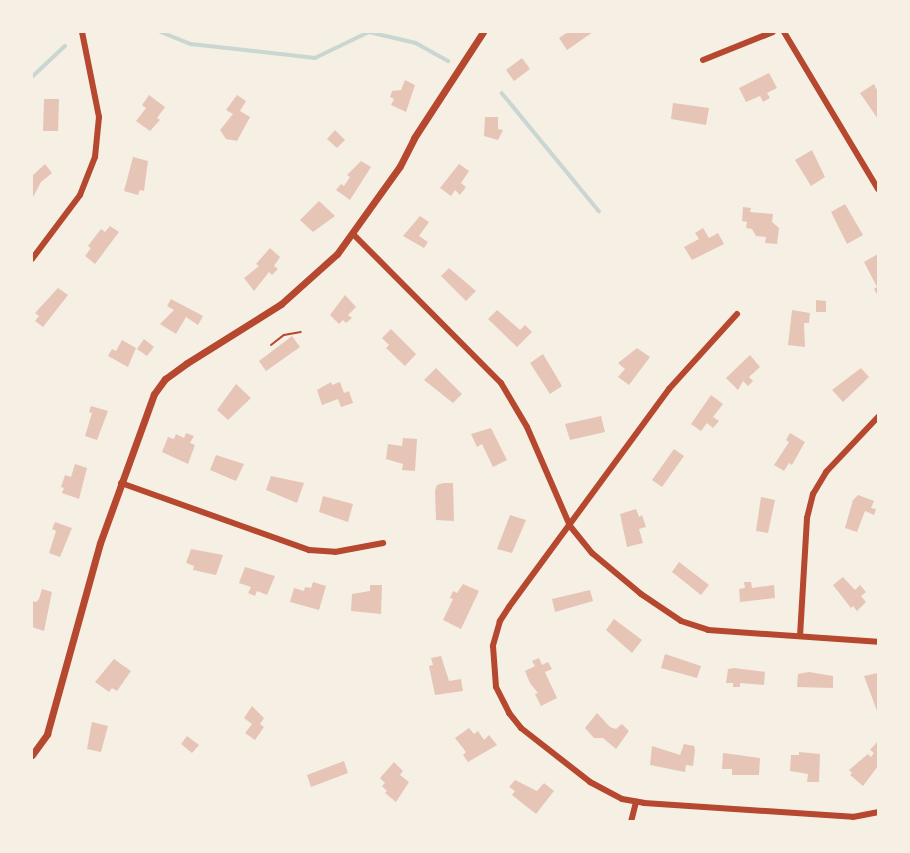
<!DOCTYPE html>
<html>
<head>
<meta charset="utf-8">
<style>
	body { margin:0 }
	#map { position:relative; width:910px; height:853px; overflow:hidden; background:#f6efe4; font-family:Spectral,serif }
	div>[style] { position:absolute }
	.stream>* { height:3.5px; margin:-1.75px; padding:0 1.75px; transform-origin:1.75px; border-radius:1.75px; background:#c9d6d2 }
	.building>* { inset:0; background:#e6c5b7 }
	.path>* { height:2px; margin:-1px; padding:0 1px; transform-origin:1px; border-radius:1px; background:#b5482f }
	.minor>* { height:6px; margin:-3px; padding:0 3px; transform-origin:3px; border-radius:3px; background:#b5482f }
	.tertiary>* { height:7px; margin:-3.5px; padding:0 3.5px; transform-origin:3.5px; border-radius:3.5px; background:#b5482f }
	span { translate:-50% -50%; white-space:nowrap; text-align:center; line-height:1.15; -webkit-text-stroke:7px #f6efe4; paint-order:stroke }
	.frame { position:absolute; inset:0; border:33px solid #f6efe4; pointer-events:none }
</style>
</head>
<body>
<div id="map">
	<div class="stream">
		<div style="left:161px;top:32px;width:32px;rotate:22deg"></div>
		<div style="left:191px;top:44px;width:125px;rotate:6.4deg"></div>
		<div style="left:315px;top:58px;width:60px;rotate:-25.7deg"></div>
		<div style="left:369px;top:32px;width:48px;rotate:13.2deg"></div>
		<div style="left:416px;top:43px;width:37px;rotate:29deg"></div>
		<div style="left:32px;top:77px;width:45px;rotate:-43.2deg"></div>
		<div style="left:502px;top:93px;width:153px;rotate:50.6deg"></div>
	</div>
	<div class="building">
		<div style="clip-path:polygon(568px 32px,593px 32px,567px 50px,559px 38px)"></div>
		<div style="clip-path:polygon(522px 58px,530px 69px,514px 81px,506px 70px)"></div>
		<div style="clip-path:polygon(769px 73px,777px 88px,767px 93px,770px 98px,763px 102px,760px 96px,746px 102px,739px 88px)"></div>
		<div style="clip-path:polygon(405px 80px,415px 85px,406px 112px,391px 105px,394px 99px,390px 97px,392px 91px,401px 90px)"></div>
		<div style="clip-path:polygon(874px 84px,878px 92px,878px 119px,860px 93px)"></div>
		<div style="clip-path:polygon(149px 95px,165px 107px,157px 118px,160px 120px,150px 131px,136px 121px,146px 108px,142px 105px)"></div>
		<div style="clip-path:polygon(237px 95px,246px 101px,240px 111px,250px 117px,237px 141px,226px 139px,220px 130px,233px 114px,226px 110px)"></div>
		<div style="clip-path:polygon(44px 99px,59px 99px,58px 131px,43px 131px)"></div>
		<div style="clip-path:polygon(673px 103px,709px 108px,706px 125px,671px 119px)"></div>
		<div style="clip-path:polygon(485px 117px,498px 117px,498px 129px,503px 130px,498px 140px,484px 136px)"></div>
		<div style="clip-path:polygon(335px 130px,345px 140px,337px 148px,327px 139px)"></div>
		<div style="clip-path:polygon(812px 150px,825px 177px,811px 186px,795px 160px)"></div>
		<div style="clip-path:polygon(133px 157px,148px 161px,144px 191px,140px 190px,138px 195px,124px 191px)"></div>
		<div style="clip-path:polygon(361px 161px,371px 167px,350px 200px,336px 190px,341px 184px,344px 186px,350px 177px,347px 175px)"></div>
		<div style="clip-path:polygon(45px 164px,52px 173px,41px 182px,32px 199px,32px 176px)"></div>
		<div style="clip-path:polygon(459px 164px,469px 171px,461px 183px,466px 187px,460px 195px,455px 190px,451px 196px,440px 188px)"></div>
		<div style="clip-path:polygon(319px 201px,335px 216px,313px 232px,300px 220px)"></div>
		<div style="clip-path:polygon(845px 204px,863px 235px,847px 244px,831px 212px)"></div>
		<div style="clip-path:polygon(743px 207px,751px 208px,750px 212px,773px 214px,772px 222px,779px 228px,777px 244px,765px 243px,766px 237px,756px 236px,752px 229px,746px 228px,747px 222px,742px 221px)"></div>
		<div style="clip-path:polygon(420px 216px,429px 222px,419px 236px,428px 242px,424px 248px,403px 236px)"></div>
		<div style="clip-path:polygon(110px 226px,119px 232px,95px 264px,85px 256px,91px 248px,88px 246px,101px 229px,105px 232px)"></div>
		<div style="clip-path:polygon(703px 228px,709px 238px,718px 233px,724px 244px,692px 260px,684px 247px,699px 239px,695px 233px)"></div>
		<div style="clip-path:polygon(270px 248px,280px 257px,274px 266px,278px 269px,272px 275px,269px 272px,254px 291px,244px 278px,259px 266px,256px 264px)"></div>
		<div style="clip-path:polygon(878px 254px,878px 296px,874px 289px,877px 287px,864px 262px)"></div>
		<div style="clip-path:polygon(449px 268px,476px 291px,466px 301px,441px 276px)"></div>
		<div style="clip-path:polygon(58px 288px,68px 295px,43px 327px,35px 321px,39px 316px,35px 313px)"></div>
		<div style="clip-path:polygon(345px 295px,356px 307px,348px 315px,352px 318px,346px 323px,343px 320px,339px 324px,330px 315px)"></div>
		<div style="clip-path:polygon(171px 299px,203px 316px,198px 325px,186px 317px,176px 334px,160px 324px,174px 310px,167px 306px)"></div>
		<div style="clip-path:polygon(816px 300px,826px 301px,826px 312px,816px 312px)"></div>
		<div style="clip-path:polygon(497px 310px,520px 330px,525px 325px,532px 332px,517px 347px,488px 319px)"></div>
		<div style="clip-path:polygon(792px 310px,810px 313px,809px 323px,804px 323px,805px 347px,788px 345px)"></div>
		<div style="clip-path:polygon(391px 329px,416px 354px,405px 366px,386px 348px,389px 345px,382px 338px)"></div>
		<div style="clip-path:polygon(292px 336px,300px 347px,266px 371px,259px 361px)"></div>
		<div style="clip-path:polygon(144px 339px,154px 347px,147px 356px,137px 349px)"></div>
		<div style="clip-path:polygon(122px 340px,136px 348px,128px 367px,108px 356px,112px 349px,116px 351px)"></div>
		<div style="clip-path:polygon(637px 348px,650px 357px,629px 385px,618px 377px,625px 369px,618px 363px)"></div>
		<div style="clip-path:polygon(543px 354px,562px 386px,550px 394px,530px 363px)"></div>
		<div style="clip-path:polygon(750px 355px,760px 367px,749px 377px,753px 381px,748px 386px,743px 381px,738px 390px,726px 378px)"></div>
		<div style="clip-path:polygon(436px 368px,462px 394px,453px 403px,424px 380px)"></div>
		<div style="clip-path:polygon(861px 368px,869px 377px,843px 402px,832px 390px)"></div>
		<div style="clip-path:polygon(331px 382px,332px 385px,340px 382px,344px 393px,349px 391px,353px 403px,341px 407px,338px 399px,322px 405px,317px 390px)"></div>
		<div style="clip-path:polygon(236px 384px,251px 398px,228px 420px,217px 410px)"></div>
		<div style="clip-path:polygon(711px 395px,723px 404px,713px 417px,719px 421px,713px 428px,707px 423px,701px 431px,691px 424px)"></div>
		<div style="clip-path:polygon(91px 406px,108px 411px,97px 440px,85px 436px,92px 413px,89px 412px)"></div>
		<div style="clip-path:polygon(601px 416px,605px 432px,570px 440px,565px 424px)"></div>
		<div style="clip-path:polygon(491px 428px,507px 460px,493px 467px,482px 444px,477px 447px,471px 434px)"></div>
		<div style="clip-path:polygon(186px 433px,194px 436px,190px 443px,195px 445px,188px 464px,162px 452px,168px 437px,174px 439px,176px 434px,184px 438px)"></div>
		<div style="clip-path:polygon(790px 433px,805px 442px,792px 465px,789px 463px,784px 471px,774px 465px,789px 442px,786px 440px)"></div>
		<div style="clip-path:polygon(403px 438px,417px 439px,415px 471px,402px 470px,403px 464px,386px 459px,388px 444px,402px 446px)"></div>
		<div style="clip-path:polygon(674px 449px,684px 456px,662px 487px,652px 480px)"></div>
		<div style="clip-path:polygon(216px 455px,244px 464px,236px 481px,210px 470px)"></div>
		<div style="clip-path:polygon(75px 464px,87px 468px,79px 499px,62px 493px,64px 488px,61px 487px,65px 475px,71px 477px)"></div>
		<div style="clip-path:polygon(271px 476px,304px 483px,297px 503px,266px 490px)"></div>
		<div style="clip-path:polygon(443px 483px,453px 483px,454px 521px,436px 520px,435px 491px,437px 485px)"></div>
		<div style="clip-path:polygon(858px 495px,874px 501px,871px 508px,876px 509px,874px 515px,865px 511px,857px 532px,845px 528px,853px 500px)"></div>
		<div style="clip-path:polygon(323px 496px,353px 504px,348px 522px,319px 512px)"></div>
		<div style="clip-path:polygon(761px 497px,775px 500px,768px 533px,756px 531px)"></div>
		<div style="clip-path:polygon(636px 509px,639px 517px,642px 515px,646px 527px,639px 529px,643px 543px,627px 547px,620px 514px)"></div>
		<div style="clip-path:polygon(510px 515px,526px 520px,512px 553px,497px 549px)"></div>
		<div style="clip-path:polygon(55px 522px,72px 528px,60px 557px,49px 553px,56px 531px,52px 529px)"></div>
		<div style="clip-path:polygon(191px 549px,223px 555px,216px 575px,193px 570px,194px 566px,186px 563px)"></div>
		<div style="clip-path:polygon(679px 562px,709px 585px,701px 595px,672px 572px)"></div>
		<div style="clip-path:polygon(245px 567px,275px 576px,267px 595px,257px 591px,255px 596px,248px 593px,251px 587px,239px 583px)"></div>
		<div style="clip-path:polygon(843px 577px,855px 590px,860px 585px,866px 592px,861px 596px,866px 602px,857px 611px,853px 606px,851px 608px,833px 585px)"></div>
		<div style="clip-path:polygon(313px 582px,326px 586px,319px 610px,290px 602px,294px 588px,304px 591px,305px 587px,311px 588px)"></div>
		<div style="clip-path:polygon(744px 582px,751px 582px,752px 588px,774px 585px,775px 598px,740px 602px,739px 589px,745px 588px)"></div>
		<div style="clip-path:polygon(463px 584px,479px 591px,461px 629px,443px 620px,453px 599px,450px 598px,453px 591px,457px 593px)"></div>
		<div style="clip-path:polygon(370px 585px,382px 585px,381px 614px,351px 611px,352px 594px,370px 591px)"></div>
		<div style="clip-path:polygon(42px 589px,52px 592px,44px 631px,32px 627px,32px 601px,36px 602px,39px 599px)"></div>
		<div style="clip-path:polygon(590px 590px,593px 601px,555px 612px,552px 599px)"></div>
		<div style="clip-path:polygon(614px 619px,642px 640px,632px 653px,606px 630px)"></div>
		<div style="clip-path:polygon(665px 654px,701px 666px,697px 678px,661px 668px)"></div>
		<div style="clip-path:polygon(441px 656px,449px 681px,461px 679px,463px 691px,435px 695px,429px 666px,433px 665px,431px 658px)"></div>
		<div style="clip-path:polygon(539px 658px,542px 665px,548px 662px,552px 669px,545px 672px,557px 698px,541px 706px,535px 694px,538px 693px,530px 683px,525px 671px,535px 666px,532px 661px)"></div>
		<div style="clip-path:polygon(114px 659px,131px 671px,117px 691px,112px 688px,109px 692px,95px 682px)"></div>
		<div style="clip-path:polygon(734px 668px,765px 672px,764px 685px,740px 683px,740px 687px,733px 687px,733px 683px,726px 683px,728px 669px)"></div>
		<div style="clip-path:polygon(809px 672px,833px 676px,833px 688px,797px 687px,798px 674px)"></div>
		<div style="clip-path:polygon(878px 673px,878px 710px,877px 711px,864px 676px)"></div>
		<div style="clip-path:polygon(252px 706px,264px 718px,260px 724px,264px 727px,255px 740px,245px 733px,252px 724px,244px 718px)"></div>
		<div style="clip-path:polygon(597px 713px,610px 727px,616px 729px,622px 724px,629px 731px,616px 749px,603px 738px,594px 738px,585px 728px)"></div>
		<div style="clip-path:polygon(92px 722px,108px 726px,101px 752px,87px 749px)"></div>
		<div style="clip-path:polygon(469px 728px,474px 734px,478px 731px,484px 740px,489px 735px,497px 745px,468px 762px,463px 755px,466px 752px,455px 738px)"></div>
		<div style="clip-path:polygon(187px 736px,199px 745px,192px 753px,181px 744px)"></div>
		<div style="clip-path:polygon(878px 741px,878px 766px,863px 786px,850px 775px,852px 773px,849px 770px,868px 754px,871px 757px,874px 753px,870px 750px)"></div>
		<div style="clip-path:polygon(684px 744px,694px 746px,695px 750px,693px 766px,686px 765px,685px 772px,650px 765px,652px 746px,680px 755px)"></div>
		<div style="clip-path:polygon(799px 752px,820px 754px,819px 782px,807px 782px,808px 774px,790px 771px,791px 755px,799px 755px)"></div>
		<div style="clip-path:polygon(723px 753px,760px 758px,759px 775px,732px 775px,732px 769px,722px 769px)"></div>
		<div style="clip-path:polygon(344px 761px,348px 773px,311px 787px,307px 775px)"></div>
		<div style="clip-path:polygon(394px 762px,403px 771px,400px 775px,409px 782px,396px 802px,385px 793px,387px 791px,382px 786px,385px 783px,380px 778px)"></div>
		<div style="clip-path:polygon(515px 780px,537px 791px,544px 783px,554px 791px,536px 814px,512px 795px,515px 791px,509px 787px)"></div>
	</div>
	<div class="path">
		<div style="left:271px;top:345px;width:16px;rotate:-38deg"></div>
		<div style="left:284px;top:335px;width:17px;rotate:-10deg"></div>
	</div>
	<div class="minor">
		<div style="left:784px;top:32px;width:183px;rotate:59.1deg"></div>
		<div style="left:703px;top:60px;width:75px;rotate:-21.8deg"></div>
		<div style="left:353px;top:234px;width:210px;rotate:45.2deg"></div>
		<div style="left:501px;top:383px;width:51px;rotate:59.4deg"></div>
		<div style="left:527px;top:427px;width:108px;rotate:66.5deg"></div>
		<div style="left:570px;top:526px;width:35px;rotate:51deg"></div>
		<div style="left:592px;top:553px;width:64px;rotate:39.9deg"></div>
		<div style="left:641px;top:594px;width:48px;rotate:34deg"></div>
		<div style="left:681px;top:621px;width:28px;rotate:18deg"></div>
		<div style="left:708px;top:630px;width:170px;rotate:4deg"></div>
		<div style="left:32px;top:259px;width:80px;rotate:-53.1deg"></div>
		<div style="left:80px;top:195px;width:41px;rotate:-68.5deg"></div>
		<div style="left:95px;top:157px;width:40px;rotate:-84.3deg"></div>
		<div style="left:99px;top:117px;width:87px;rotate:-101.3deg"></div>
		<div style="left:737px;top:314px;width:101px;rotate:132.2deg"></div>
		<div style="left:669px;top:389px;width:270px;rotate:126.3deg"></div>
		<div style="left:509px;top:607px;width:17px;rotate:123deg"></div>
		<div style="left:500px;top:621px;width:26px;rotate:106deg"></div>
		<div style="left:493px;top:646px;width:41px;rotate:85.8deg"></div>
		<div style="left:496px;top:687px;width:29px;rotate:63deg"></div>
		<div style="left:509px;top:713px;width:19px;rotate:51deg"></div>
		<div style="left:521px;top:728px;width:88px;rotate:38deg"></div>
		<div style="left:590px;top:782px;width:36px;rotate:28deg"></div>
		<div style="left:622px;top:799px;width:22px;rotate:10deg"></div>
		<div style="left:644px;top:803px;width:209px;rotate:3.8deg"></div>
		<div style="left:853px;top:817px;width:25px;rotate:-11deg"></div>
		<div style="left:121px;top:483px;width:200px;rotate:19.6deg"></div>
		<div style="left:309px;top:550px;width:26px;rotate:4deg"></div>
		<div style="left:335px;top:552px;width:49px;rotate:-10.6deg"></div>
		<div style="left:800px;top:636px;width:118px;rotate:-86.6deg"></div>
		<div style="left:807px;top:518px;width:25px;rotate:-76deg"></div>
		<div style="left:813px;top:494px;width:26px;rotate:-59deg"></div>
		<div style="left:826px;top:472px;width:76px;rotate:-46.6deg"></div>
		<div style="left:631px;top:822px;width:21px;rotate:-76deg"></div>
	</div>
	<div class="tertiary">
		<div style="left:32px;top:755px;width:26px;rotate:-54deg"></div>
		<div style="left:47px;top:734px;width:198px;rotate:-74.5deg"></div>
		<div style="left:100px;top:543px;width:158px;rotate:-70.1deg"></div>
		<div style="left:154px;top:394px;width:19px;rotate:-54deg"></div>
		<div style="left:165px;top:379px;width:27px;rotate:-36deg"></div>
		<div style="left:187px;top:363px;width:111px;rotate:-32.1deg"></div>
		<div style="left:281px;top:304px;width:75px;rotate:-41.8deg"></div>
		<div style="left:337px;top:254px;width:108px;rotate:-54.4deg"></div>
		<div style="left:400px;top:166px;width:31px;rotate:-63deg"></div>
		<div style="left:414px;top:138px;width:126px;rotate:-56.9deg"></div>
	</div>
	<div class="frame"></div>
</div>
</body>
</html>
